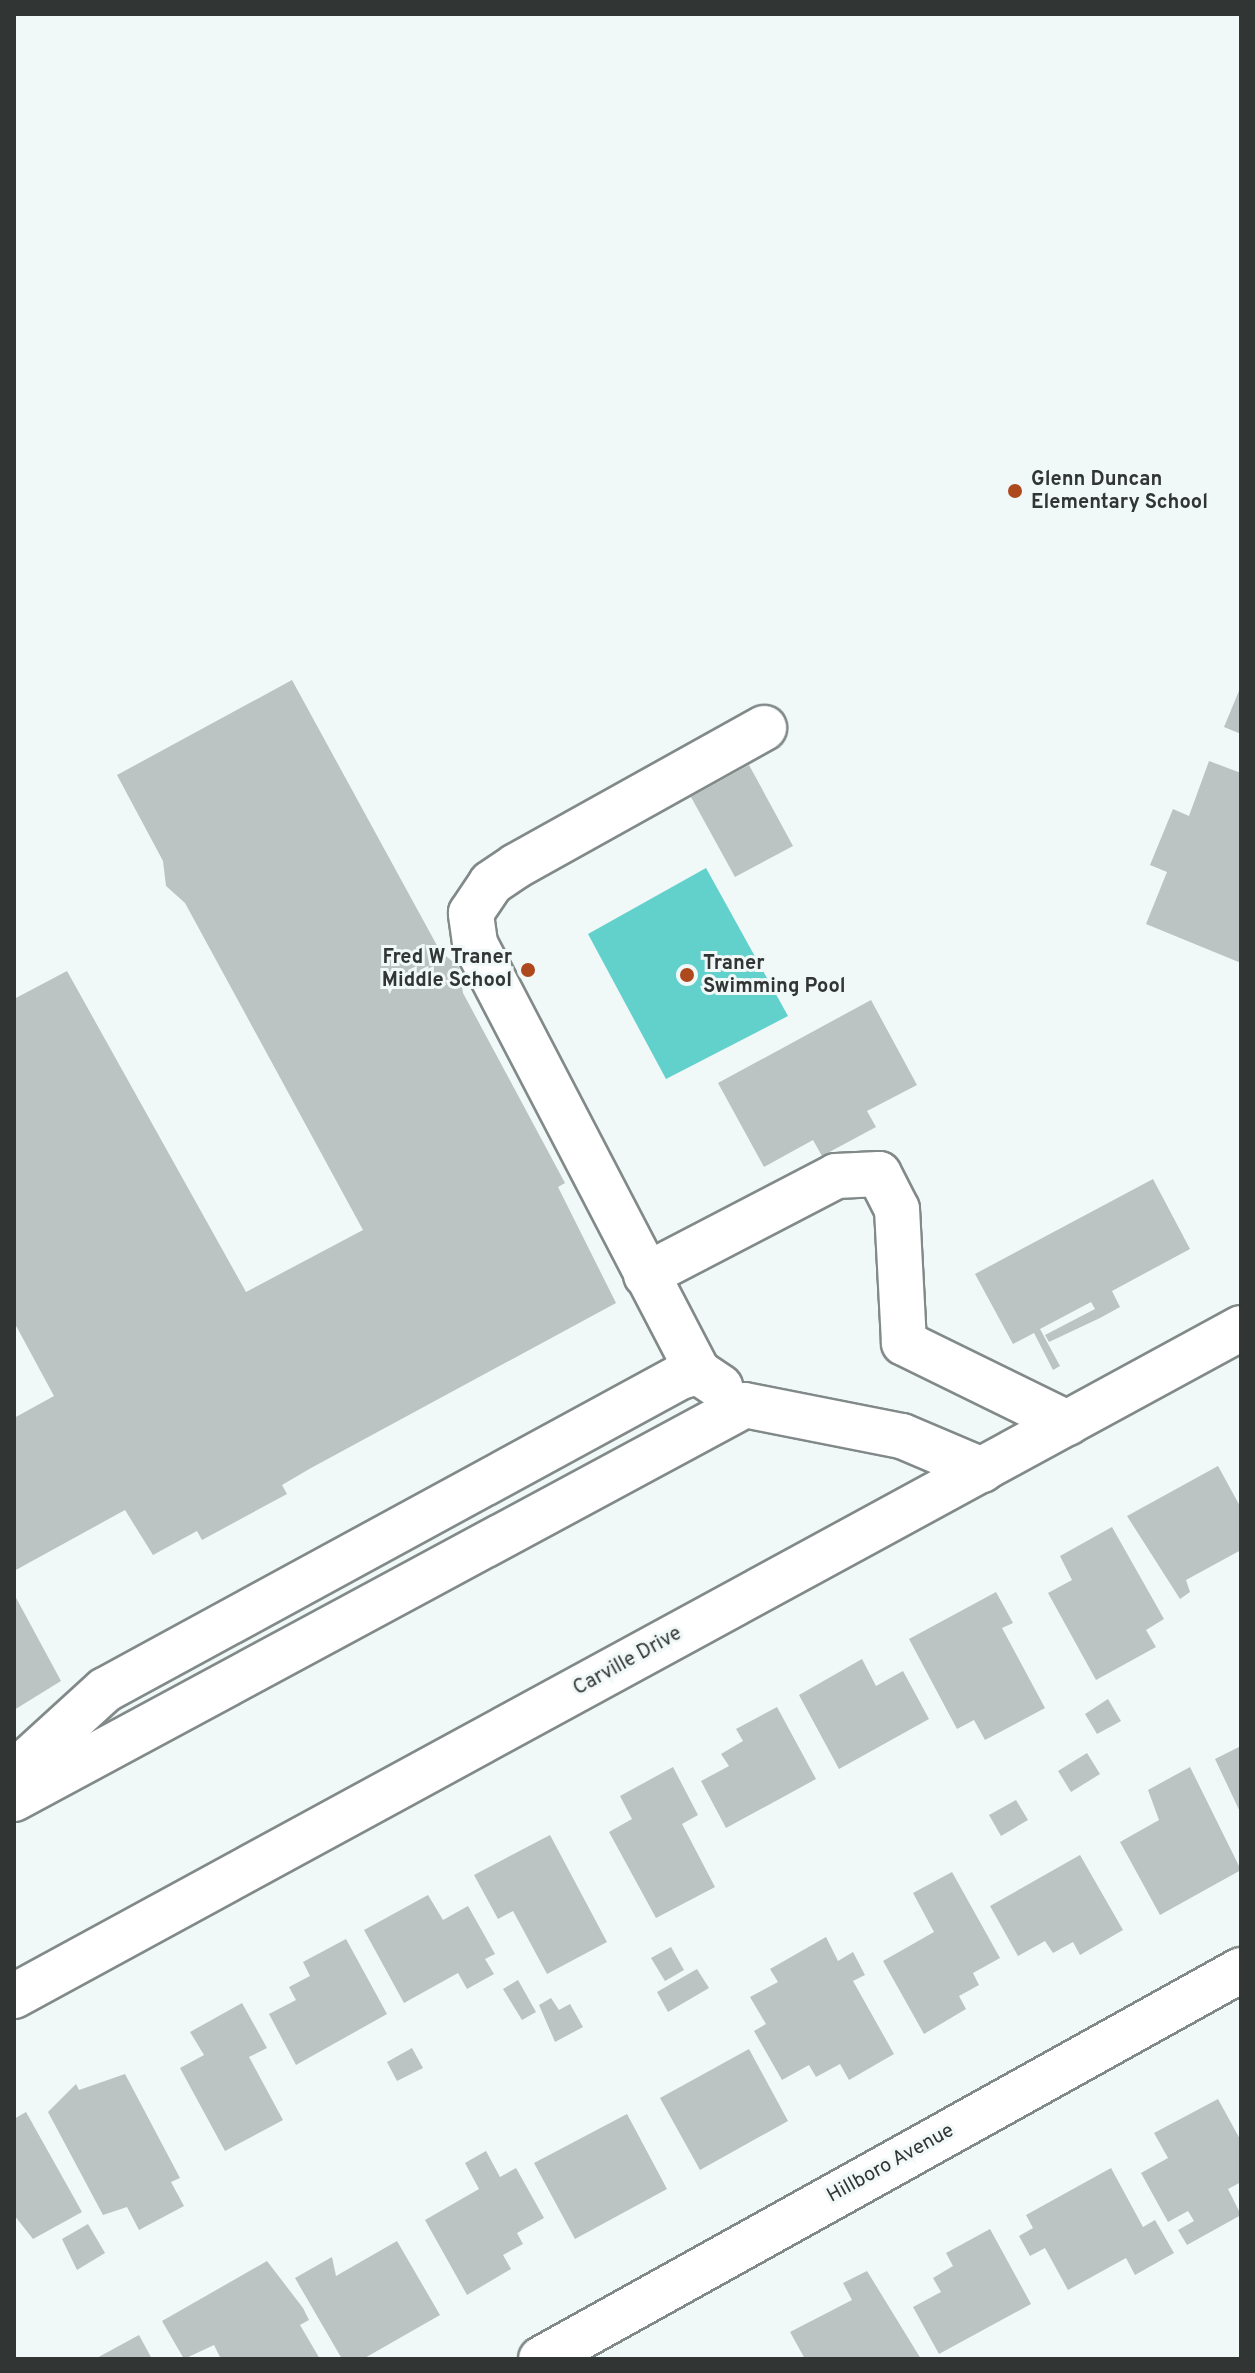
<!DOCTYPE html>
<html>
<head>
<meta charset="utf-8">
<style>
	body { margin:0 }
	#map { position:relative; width:1255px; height:2373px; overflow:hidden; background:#f0f8f8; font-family:Overpass,sans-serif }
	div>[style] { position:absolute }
	.water>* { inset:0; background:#62d1cc }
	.building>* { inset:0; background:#bbc3c3 }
	.roads { filter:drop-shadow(2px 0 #828a89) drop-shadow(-2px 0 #828a89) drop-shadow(0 2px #828a89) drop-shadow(0 -2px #828a89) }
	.minor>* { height:44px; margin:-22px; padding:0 22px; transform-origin:22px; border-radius:22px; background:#fff }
	.dots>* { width:22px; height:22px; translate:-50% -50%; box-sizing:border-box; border:4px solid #f0f8f8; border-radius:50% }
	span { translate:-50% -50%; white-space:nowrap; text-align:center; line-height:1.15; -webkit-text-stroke:6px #f0f8f8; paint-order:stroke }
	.poi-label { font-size:20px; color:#313534; font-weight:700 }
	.left { translate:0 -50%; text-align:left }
	.right { translate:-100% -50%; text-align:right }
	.street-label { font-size:20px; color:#313534 }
	.frame { position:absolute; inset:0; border:16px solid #313534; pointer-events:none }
</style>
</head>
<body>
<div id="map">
	<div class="water">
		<div style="clip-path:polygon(706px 868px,788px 1016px,666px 1079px,588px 934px)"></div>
	</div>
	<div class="building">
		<div style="clip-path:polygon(292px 680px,440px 951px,459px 967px,463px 993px,565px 1183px,558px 1187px,616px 1303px,311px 1468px,282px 1485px,287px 1494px,202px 1540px,197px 1531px,153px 1555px,125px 1510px,14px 1571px,14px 1418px,54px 1396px,14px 1322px,14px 999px,67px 971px,246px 1292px,363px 1230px,185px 903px,166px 886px,163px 861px,117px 775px)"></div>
		<div style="clip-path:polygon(1241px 686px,1241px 734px,1224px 727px)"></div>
		<div style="clip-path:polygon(1209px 761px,1241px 773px,1241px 963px,1146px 924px,1167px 872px,1150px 865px,1173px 809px,1189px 816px)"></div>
		<div style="clip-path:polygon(749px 765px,793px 846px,735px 877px,691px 797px)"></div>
		<div style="clip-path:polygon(871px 1000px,917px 1085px,867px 1111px,876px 1127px,822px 1156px,813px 1140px,764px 1167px,718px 1083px)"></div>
		<div style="clip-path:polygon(1153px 1179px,1190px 1249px,1112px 1291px,1120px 1307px,1100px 1318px,1049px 1342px,1045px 1335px,1095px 1309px,1091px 1302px,1040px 1329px,1060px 1366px,1053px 1370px,1034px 1333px,1013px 1344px,975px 1274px)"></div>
		<div style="clip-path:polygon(1218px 1466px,1241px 1508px,1241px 1550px,1186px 1580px,1190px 1592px,1180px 1599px,1127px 1516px)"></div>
		<div style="clip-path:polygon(1112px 1527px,1164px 1619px,1146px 1630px,1156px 1647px,1096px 1680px,1048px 1593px,1072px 1580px,1060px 1556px)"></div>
		<div style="clip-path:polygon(996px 1592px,1013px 1623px,1002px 1628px,1045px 1708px,985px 1740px,974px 1720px,957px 1729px,909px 1639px)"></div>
		<div style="clip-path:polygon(14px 1594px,61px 1681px,14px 1710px)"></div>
		<div style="clip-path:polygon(862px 1659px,876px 1686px,903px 1671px,929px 1719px,839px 1769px,799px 1695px)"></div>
		<div style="clip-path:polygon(1108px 1699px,1121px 1721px,1097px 1734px,1085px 1714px)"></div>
		<div style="clip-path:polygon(777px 1707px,816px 1779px,726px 1828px,701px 1781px,729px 1766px,721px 1754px,743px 1741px,736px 1729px)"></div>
		<div style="clip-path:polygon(1241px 1746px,1241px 1814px,1215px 1759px)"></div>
		<div style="clip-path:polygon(1087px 1753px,1100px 1774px,1071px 1792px,1058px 1771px)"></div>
		<div style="clip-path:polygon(673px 1767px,698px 1815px,682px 1824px,715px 1887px,656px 1918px,609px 1832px,632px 1819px,620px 1796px)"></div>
		<div style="clip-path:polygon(1190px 1767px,1241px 1870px,1160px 1915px,1120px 1842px,1159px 1820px,1148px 1790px)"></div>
		<div style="clip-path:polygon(1016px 1800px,1028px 1820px,1001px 1836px,989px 1815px)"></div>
		<div style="clip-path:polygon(550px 1835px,607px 1942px,547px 1974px,513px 1911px,498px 1919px,474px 1875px)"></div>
		<div style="clip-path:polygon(1080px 1855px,1123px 1930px,1080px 1955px,1073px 1942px,1053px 1953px,1045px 1941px,1018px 1956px,990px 1906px)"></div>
		<div style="clip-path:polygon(952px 1872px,1000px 1958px,973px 1973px,979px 1985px,959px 1996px,966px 2009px,924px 2034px,883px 1961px,934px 1932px,913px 1893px)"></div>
		<div style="clip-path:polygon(428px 1895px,443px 1920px,468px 1906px,495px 1954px,485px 1959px,494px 1974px,467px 1989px,458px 1973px,404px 2003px,364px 1930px)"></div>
		<div style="clip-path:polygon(826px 1937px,838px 1961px,853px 1952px,865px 1975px,853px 1981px,894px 2054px,849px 2080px,840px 2064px,816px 2077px,809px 2065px,782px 2080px,754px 2031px,766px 2024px,750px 1997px,778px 1982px,770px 1969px)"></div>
		<div style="clip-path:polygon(346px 1939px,387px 2014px,296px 2065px,269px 2014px,296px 2000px,289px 1987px,310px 1976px,303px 1962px)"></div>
		<div style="clip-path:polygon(671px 1947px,684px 1970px,665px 1981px,651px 1958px)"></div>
		<div style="clip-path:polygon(697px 1969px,709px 1988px,668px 2012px,657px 1992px)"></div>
		<div style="clip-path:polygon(518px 1980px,536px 2012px,522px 2020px,503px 1989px)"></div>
		<div style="clip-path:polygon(551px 1998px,559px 2010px,570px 2004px,583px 2027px,555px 2042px,539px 2005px)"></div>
		<div style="clip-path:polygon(242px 2003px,267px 2048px,249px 2057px,283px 2120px,225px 2151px,180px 2068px,204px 2055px,190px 2032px)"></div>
		<div style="clip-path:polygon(412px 2048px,423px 2068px,397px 2081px,387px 2062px)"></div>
		<div style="clip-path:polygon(749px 2049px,788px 2121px,700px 2170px,660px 2098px)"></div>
		<div style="clip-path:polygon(125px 2074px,180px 2178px,171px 2182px,184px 2206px,139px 2230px,127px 2207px,103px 2215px,48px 2112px,76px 2084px,79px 2090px)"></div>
		<div style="clip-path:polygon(1218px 2099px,1241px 2141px,1241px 2182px,1228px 2189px,1241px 2215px,1187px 2245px,1178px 2230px,1194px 2221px,1188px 2211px,1168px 2222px,1141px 2173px,1168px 2158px,1154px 2133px)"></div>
		<div style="clip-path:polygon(26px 2112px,82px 2212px,33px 2239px,14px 2215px,14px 2119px)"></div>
		<div style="clip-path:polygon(627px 2114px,667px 2189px,575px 2239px,534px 2163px)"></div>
		<div style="clip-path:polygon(486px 2151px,500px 2177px,516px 2168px,544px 2218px,517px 2233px,523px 2244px,503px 2255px,511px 2269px,467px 2295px,425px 2220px,479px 2189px,465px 2163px)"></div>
		<div style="clip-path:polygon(1111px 2168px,1143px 2227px,1155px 2220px,1174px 2253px,1135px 2275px,1126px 2258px,1068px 2290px,1045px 2248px,1030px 2256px,1019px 2236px,1033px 2228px,1026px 2215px)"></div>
		<div style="clip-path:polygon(88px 2224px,105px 2253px,77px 2270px,62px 2239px)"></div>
		<div style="clip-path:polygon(990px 2229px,1031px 2304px,939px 2354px,913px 2307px,941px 2292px,933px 2278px,953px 2266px,946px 2253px)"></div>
		<div style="clip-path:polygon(397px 2241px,440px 2315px,363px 2359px,342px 2359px,295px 2278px,332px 2257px,336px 2276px)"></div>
		<div style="clip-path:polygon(267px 2261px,303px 2308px,309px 2320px,300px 2325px,320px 2359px,221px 2359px,214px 2345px,184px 2359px,162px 2321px)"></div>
		<div style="clip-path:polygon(867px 2271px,921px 2359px,805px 2359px,790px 2332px,852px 2300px,843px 2283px)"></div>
		<div style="clip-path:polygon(139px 2335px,152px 2359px,95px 2359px)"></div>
	</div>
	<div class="roads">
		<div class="minor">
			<div style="left:646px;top:1275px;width:214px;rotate:-27.5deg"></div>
			<div style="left:836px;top:1176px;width:43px;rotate:-2.7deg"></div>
			<div style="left:879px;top:1174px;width:39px;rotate:63deg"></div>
			<div style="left:897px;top:1209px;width:134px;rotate:87deg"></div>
			<div style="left:904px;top:1343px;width:182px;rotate:26.1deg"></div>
			<div style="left:698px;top:1372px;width:483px;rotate:-117.5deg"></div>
			<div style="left:475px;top:943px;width:30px;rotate:-98deg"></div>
			<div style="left:471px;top:913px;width:36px;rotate:-56deg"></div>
			<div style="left:491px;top:883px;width:30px;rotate:-34deg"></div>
			<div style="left:516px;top:866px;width:284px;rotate:-29.1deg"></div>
			<div style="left:14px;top:1773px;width:123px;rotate:-42.4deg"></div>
			<div style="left:105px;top:1690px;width:655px;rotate:-28.56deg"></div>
			<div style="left:680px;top:1377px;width:19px;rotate:-16deg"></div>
			<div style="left:698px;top:1372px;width:27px;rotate:34deg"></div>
			<div style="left:14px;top:1799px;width:830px;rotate:-28.32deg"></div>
			<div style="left:745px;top:1405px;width:160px;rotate:11.2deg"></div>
			<div style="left:902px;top:1436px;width:87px;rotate:23deg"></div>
			<div style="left:14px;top:1996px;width:1397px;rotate:-28.56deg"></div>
			<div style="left:541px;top:2359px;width:801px;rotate:-29.06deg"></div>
		</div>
	</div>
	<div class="dots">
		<div style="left:1015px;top:491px;background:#ae491d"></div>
		<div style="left:528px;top:970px;background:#ae491d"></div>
		<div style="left:687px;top:975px;background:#ae491d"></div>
	</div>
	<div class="poi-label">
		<span class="left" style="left:1031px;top:492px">Glenn Duncan<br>Elementary School</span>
		<span class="right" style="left:512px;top:970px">Fred W Traner<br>Middle School</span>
		<span class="left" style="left:703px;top:976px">Traner<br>Swimming Pool</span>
	</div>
	<div class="street-label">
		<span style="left:628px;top:1662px;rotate:-29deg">Carville Drive</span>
		<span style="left:891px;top:2164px;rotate:-29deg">Hillboro Avenue</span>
	</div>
	<div class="frame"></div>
</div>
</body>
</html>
